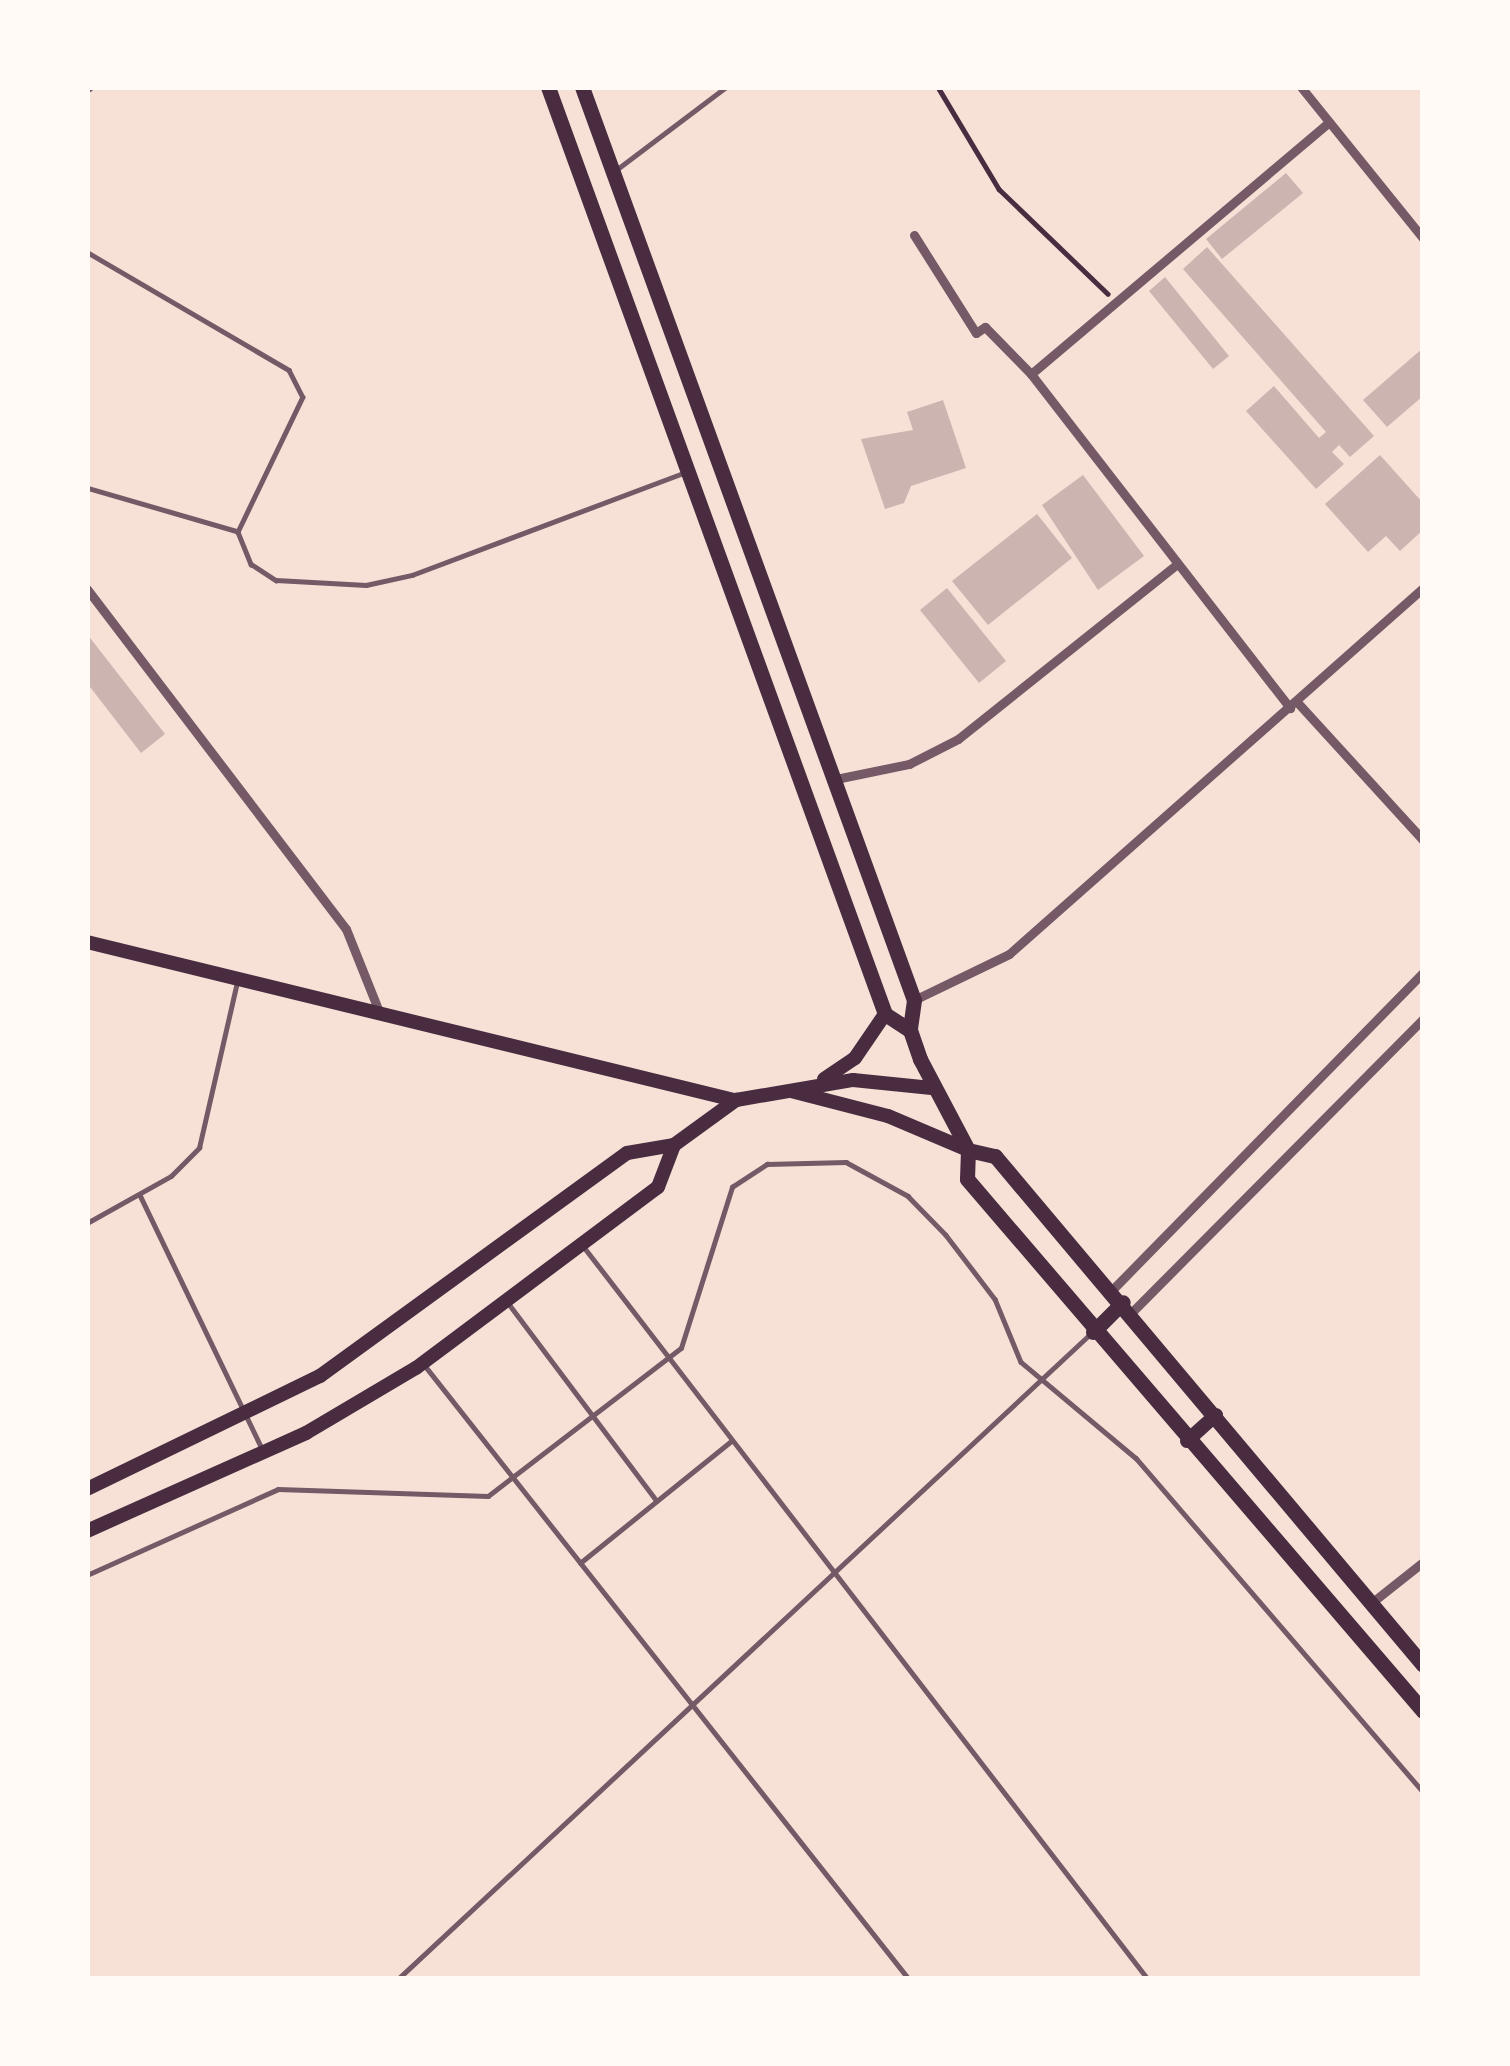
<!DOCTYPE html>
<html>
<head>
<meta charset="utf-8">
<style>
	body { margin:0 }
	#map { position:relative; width:1510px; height:2066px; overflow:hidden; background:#f7e1d7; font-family:"Playfair Display",serif }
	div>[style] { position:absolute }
	.building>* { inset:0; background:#ccb4b1 }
	.path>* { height:4.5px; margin:-2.25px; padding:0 2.25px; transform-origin:2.25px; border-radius:2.25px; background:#4a2c40 }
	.service>* { height:4.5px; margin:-2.25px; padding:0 2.25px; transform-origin:2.25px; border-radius:2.25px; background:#755966 }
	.minor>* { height:9px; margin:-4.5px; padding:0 4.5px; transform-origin:4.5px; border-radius:4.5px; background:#755966 }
	.secondary>* { height:14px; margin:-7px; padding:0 7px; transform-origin:7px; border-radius:7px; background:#4a2c40 }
	.primary>* { height:15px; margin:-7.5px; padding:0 7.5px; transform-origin:7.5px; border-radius:7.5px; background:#4a2c40 }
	span { translate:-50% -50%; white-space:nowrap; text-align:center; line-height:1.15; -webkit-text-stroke:12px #fffaf5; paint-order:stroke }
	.frame { position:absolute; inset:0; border:90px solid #fffaf5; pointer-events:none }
</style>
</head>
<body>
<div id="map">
	<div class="building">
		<div style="clip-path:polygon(1286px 173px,1303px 193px,1222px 259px,1206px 239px)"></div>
		<div style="clip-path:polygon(1207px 247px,1374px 436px,1350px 457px,1339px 445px,1332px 452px,1344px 464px,1316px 489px,1246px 411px,1274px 386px,1319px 438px,1326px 432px,1183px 269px)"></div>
		<div style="clip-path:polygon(1165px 277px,1229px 356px,1213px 369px,1149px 291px)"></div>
		<div style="clip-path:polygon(1423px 348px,1423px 396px,1387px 427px,1363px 400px)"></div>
		<div style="clip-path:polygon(943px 400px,966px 468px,911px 486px,904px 503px,885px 509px,861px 439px,913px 430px,907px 412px)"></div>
		<div style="clip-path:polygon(1380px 455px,1423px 503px,1423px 530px,1400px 551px,1386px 536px,1368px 552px,1325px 504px)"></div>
		<div style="clip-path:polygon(1083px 475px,1144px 556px,1098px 590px,1042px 505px)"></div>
		<div style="clip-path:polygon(1037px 514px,1072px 558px,988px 625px,952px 581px)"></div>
		<div style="clip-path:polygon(947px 588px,1006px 661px,979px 683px,920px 610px)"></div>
		<div style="clip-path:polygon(87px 634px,165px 734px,141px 753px,87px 683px)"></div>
	</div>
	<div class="path">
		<div style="left:938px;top:87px;width:119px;rotate:59.1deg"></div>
		<div style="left:999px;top:189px;width:151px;rotate:43.9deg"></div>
	</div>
	<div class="service">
		<div style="left:616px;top:170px;width:138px;rotate:-37deg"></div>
		<div style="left:87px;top:252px;width:234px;rotate:30.3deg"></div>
		<div style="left:289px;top:370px;width:30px;rotate:63deg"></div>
		<div style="left:303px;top:397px;width:150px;rotate:115.7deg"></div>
		<div style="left:238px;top:532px;width:157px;rotate:-163.8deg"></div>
		<div style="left:238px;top:532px;width:35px;rotate:68deg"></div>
		<div style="left:251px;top:564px;width:30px;rotate:33deg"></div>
		<div style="left:276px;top:580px;width:90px;rotate:3.2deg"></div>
		<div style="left:366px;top:585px;width:47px;rotate:-12.3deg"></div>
		<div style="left:412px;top:575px;width:290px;rotate:-20.6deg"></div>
		<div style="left:140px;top:1195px;width:282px;rotate:64.3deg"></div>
		<div style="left:87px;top:1223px;width:96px;rotate:-29.2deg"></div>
		<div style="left:171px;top:1176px;width:40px;rotate:-45deg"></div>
		<div style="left:199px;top:1148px;width:170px;rotate:-77.1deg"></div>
		<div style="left:584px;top:1247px;width:924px;rotate:52.39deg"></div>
		<div style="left:509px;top:1304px;width:246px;rotate:53.1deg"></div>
		<div style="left:426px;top:1367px;width:780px;rotate:51.72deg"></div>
		<div style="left:580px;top:1563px;width:193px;rotate:-38.9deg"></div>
		<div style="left:87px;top:1575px;width:209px;rotate:-24.2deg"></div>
		<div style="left:278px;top:1489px;width:210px;rotate:1.9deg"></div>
		<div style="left:488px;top:1496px;width:243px;rotate:-37.5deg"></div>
		<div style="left:681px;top:1348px;width:169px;rotate:-72.4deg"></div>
		<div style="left:732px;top:1187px;width:42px;rotate:-33.3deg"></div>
		<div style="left:767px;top:1164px;width:79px;rotate:-1.5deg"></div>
		<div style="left:846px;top:1162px;width:71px;rotate:28.7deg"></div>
		<div style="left:908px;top:1196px;width:54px;rotate:45.7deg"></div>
		<div style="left:946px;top:1235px;width:81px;rotate:52.6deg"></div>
		<div style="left:995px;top:1299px;width:68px;rotate:67.6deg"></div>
		<div style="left:1021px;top:1362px;width:150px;rotate:39.9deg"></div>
		<div style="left:1136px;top:1458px;width:440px;rotate:49.3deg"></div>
		<div style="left:398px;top:1979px;width:943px;rotate:-42.98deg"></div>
	</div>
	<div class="minor">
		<div style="left:1301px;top:87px;width:194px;rotate:51.1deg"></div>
		<div style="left:87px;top:88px;width:2px;rotate:-27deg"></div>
		<div style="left:914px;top:235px;width:116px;rotate:57.7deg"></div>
		<div style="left:976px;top:333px;width:11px;rotate:-34deg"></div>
		<div style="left:985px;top:327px;width:66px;rotate:45.6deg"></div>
		<div style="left:1031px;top:374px;width:423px;rotate:52.2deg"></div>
		<div style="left:1031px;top:374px;width:390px;rotate:-40.2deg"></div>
		<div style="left:87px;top:589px;width:427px;rotate:52.7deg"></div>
		<div style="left:346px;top:929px;width:86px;rotate:68.2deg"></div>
		<div style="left:1297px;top:702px;width:187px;rotate:47.6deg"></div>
		<div style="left:831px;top:780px;width:80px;rotate:-11.6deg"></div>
		<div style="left:909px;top:764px;width:55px;rotate:-27deg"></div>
		<div style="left:958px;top:739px;width:280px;rotate:-38.6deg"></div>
		<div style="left:914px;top:1000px;width:106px;rotate:-25.8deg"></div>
		<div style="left:1009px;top:954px;width:553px;rotate:-41.48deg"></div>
		<div style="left:1112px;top:1290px;width:445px;rotate:-45.6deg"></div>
		<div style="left:1132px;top:1312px;width:413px;rotate:-45.2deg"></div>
		<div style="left:1370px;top:1604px;width:68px;rotate:-38.4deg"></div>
	</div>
	<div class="secondary">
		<div style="left:87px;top:942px;width:666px;rotate:13.72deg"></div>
		<div style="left:824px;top:1079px;width:37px;rotate:-34deg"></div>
		<div style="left:855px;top:1058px;width:53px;rotate:-55.7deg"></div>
		<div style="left:791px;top:1091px;width:100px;rotate:14.5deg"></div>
		<div style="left:888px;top:1116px;width:87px;rotate:23deg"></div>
		<div style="left:1187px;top:1441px;width:39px;rotate:-42deg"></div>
		<div style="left:87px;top:1489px;width:259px;rotate:-25.9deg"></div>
		<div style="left:320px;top:1376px;width:379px;rotate:-36deg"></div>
		<div style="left:627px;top:1153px;width:48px;rotate:-9.7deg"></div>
		<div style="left:87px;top:1531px;width:240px;rotate:-24.1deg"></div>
		<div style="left:306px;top:1433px;width:128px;rotate:-30.6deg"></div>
		<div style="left:416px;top:1368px;width:302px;rotate:-36.8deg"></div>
		<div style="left:658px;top:1187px;width:45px;rotate:-69.1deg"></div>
		<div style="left:674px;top:1145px;width:77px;rotate:-36deg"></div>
		<div style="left:736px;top:1100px;width:119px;rotate:-9.7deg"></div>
		<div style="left:853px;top:1080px;width:79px;rotate:5.8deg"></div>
	</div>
	<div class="primary">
		<div style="left:548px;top:87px;width:986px;rotate:70.02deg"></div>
		<div style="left:885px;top:1014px;width:30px;rotate:33deg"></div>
		<div style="left:582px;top:87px;width:971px;rotate:70.02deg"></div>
		<div style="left:914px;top:1000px;width:30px;rotate:98deg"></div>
		<div style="left:910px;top:1030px;width:31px;rotate:71deg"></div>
		<div style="left:920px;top:1059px;width:103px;rotate:62.2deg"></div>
		<div style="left:968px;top:1150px;width:29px;rotate:92deg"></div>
		<div style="left:967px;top:1179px;width:701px;rotate:49.4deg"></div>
		<div style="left:968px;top:1150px;width:28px;rotate:13deg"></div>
		<div style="left:995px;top:1156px;width:665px;rotate:49.94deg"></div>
		<div style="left:1093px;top:1332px;width:42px;rotate:-45deg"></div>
	</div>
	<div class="frame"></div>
</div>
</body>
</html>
